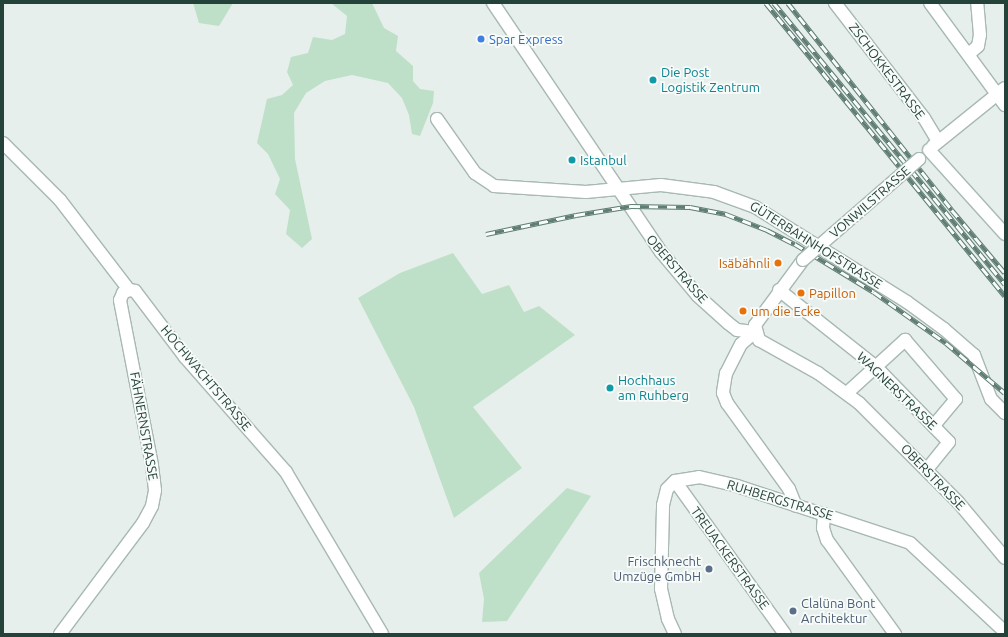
<!DOCTYPE html>
<html>
<head>
<meta charset="utf-8">
<style>
	body { margin:0 }
	#map { position:relative; width:1008px; height:637px; overflow:hidden; background:#e6efeb; font-family:Ubuntu,sans-serif }
	div>[style] { position:absolute }
	.green>* { inset:0; background:#bfe0c8 }
	.roads { filter:drop-shadow(1px 0 #a8b8b2) drop-shadow(-1px 0 #a8b8b2) drop-shadow(0 1px #a8b8b2) drop-shadow(0 -1px #a8b8b2) }
	.minor>* { height:12px; margin:-6px; padding:0 6px; transform-origin:6px; border-radius:6px; background:#fff }
	.rail>* { height:4.5px; margin-top:-2.25px; transform-origin:0; background:repeating-linear-gradient(90deg,#f7fbf9 0 9px,#5f7d75 0 18px); box-sizing:border-box; border-block:1px solid #5f7d75 }
	.bridges { filter:drop-shadow(1px 0 #a8b8b2) drop-shadow(-1px 0 #a8b8b2) drop-shadow(0 1px #a8b8b2) drop-shadow(0 -1px #a8b8b2) }
	.minor-bridge>* { height:12px; margin:-6px; padding:0 6px; transform-origin:6px; border-radius:6px; background:#fff }
	.dots>* { width:11px; height:11px; translate:-50% -50%; box-sizing:border-box; border:2px solid #f7fbf9; border-radius:50% }
	span { translate:-50% -50%; white-space:nowrap; text-align:center; line-height:1.15; -webkit-text-stroke:3.5px #f7fbf9; paint-order:stroke }
	.shop-label { font-size:13px; color:#366cbe }
	.left { translate:0 -50%; text-align:left }
	.street-label { font-size:13px; color:#24423a }
	.culture-label { font-size:13px; color:#0d838f }
	.food-label { font-size:13px; color:#c56008 }
	.right { translate:-100% -50%; text-align:right }
	.service-label { font-size:13px; color:#4e5e75 }
	.frame { position:absolute; inset:0; border:4px solid #24423a; pointer-events:none }
</style>
</head>
<body>
<div id="map">
	<div class="green">
		<div style="clip-path:polygon(193px 3px,233px 3px,219px 26px,199px 23px)"></div>
		<div style="clip-path:polygon(331px 3px,372px 3px,384px 28px,398px 36px,396px 51px,413px 66px,413px 81px,420px 89px,434px 91px,433px 103px,420px 136px,412px 134px,409px 115px,402px 98px,388px 83px,352px 75px,325px 81px,306px 93px,294px 113px,295px 159px,312px 239px,302px 248px,286px 234px,290px 210px,275px 194px,280px 179px,268px 154px,257px 143px,267px 99px,282px 95px,293px 85px,287px 72px,291px 57px,308px 53px,313px 37px,332px 40px,345px 34px,347px 16px)"></div>
		<div style="clip-path:polygon(453px 253px,482px 294px,509px 285px,524px 312px,539px 306px,575px 335px,473px 407px,522px 468px,454px 518px,414px 407px,358px 298px,400px 273px)"></div>
		<div style="clip-path:polygon(567px 488px,591px 496px,507px 621px,482px 622px,484px 599px,479px 573px)"></div>
	</div>
	<div class="roads">
		<div class="minor">
			<div style="left:493px;top:3px;width:300px;rotate:56deg"></div>
			<div style="left:661px;top:252px;width:57px;rotate:49.9deg"></div>
			<div style="left:698px;top:296px;width:40px;rotate:42deg"></div>
			<div style="left:728px;top:323px;width:11px;rotate:38deg"></div>
			<div style="left:737px;top:330px;width:18px;rotate:6deg"></div>
			<div style="left:835px;top:3px;width:145px;rotate:52.3deg"></div>
			<div style="left:924px;top:118px;width:27px;rotate:59deg"></div>
			<div style="left:930px;top:3px;width:127px;rotate:53.7deg"></div>
			<div style="left:969px;top:54px;width:12px;rotate:-42deg"></div>
			<div style="left:978px;top:46px;width:11px;rotate:-80deg"></div>
			<div style="left:980px;top:35px;width:32px;rotate:-95deg"></div>
			<div style="left:437px;top:119px;width:66px;rotate:54.9deg"></div>
			<div style="left:475px;top:173px;width:23px;rotate:34deg"></div>
			<div style="left:494px;top:186px;width:92px;rotate:3.7deg"></div>
			<div style="left:586px;top:192px;width:75px;rotate:-5.3deg"></div>
			<div style="left:661px;top:185px;width:53px;rotate:7.5deg"></div>
			<div style="left:714px;top:192px;width:44px;rotate:20.1deg"></div>
			<div style="left:755px;top:207px;width:179px;rotate:32deg"></div>
			<div style="left:907px;top:302px;width:46px;rotate:36.1deg"></div>
			<div style="left:944px;top:329px;width:40px;rotate:41deg"></div>
			<div style="left:974px;top:355px;width:47px;rotate:68.9deg"></div>
			<div style="left:991px;top:399px;width:20px;rotate:45deg"></div>
			<div style="left:3px;top:143px;width:81px;rotate:45deg"></div>
			<div style="left:60px;top:200px;width:113px;rotate:52.5deg"></div>
			<div style="left:129px;top:290px;width:6px;rotate:9deg"></div>
			<div style="left:135px;top:291px;width:83px;rotate:52.9deg"></div>
			<div style="left:185px;top:357px;width:153px;rotate:48.7deg"></div>
			<div style="left:286px;top:472px;width:188px;rotate:59.3deg"></div>
			<div style="left:933px;top:146px;width:92px;rotate:-38.9deg"></div>
			<div style="left:929px;top:150px;width:113px;rotate:47.9deg"></div>
			<div style="left:803px;top:260px;width:81px;rotate:126.4deg"></div>
			<div style="left:755px;top:325px;width:16px;rotate:75deg"></div>
			<div style="left:759px;top:340px;width:68px;rotate:29.2deg"></div>
			<div style="left:818px;top:373px;width:51px;rotate:36.2deg"></div>
			<div style="left:859px;top:403px;width:140px;rotate:45deg"></div>
			<div style="left:958px;top:502px;width:73px;rotate:50deg"></div>
			<div style="left:779px;top:290px;width:122px;rotate:38.4deg"></div>
			<div style="left:875px;top:366px;width:106px;rotate:45.8deg"></div>
			<div style="left:949px;top:442px;width:35px;rotate:129deg"></div>
			<div style="left:755px;top:332px;width:18px;rotate:139deg"></div>
			<div style="left:741px;top:344px;width:33px;rotate:117deg"></div>
			<div style="left:726px;top:373px;width:20px;rotate:99deg"></div>
			<div style="left:723px;top:393px;width:11px;rotate:68deg"></div>
			<div style="left:727px;top:403px;width:106px;rotate:54.2deg"></div>
			<div style="left:789px;top:489px;width:18px;rotate:68deg"></div>
			<div style="left:847px;top:393px;width:79px;rotate:-42.4deg"></div>
			<div style="left:905px;top:340px;width:78px;rotate:49.2deg"></div>
			<div style="left:956px;top:399px;width:35px;rotate:130deg"></div>
			<div style="left:675px;top:481px;width:188px;rotate:54.3deg"></div>
			<div style="left:824px;top:514px;width:14px;rotate:94deg"></div>
			<div style="left:823px;top:528px;width:13px;rotate:72deg"></div>
			<div style="left:827px;top:540px;width:116px;rotate:54.1deg"></div>
			<div style="left:60px;top:634px;width:139px;rotate:-53.2deg"></div>
			<div style="left:143px;top:523px;width:19px;rotate:-62deg"></div>
			<div style="left:152px;top:506px;width:16px;rotate:-79deg"></div>
			<div style="left:155px;top:490px;width:25px;rotate:-97deg"></div>
			<div style="left:152px;top:465px;width:168px;rotate:-101deg"></div>
			<div style="left:120px;top:300px;width:8px;rotate:-67deg"></div>
			<div style="left:123px;top:293px;width:7px;rotate:-27deg"></div>
			<div style="left:675px;top:634px;width:17px;rotate:-115deg"></div>
			<div style="left:668px;top:619px;width:31px;rotate:-103deg"></div>
			<div style="left:661px;top:589px;width:84px;rotate:-88.6deg"></div>
			<div style="left:663px;top:505px;width:16px;rotate:-76deg"></div>
			<div style="left:667px;top:489px;width:11px;rotate:-45deg"></div>
			<div style="left:675px;top:481px;width:24px;rotate:-9deg"></div>
			<div style="left:699px;top:477px;width:39px;rotate:13deg"></div>
			<div style="left:737px;top:486px;width:182px;rotate:18.2deg"></div>
			<div style="left:910px;top:543px;width:130px;rotate:43.1deg"></div>
		</div>
	</div>
	<div class="rail">
		<div style="left:766px;top:3px;width:378px;rotate:50.8deg"></div>
		<div style="left:774px;top:3px;width:364px;rotate:50.6deg"></div>
		<div style="left:788px;top:3px;width:264px;rotate:51.6deg"></div>
		<div style="left:952px;top:210px;width:82px;rotate:49.9deg"></div>
		<div style="left:486px;top:234px;width:92px;rotate:-11.9deg"></div>
		<div style="left:576px;top:215px;width:56px;rotate:-9.3deg"></div>
		<div style="left:631px;top:206px;width:59px;rotate:1deg"></div>
		<div style="left:690px;top:207px;width:37px;rotate:11deg"></div>
		<div style="left:726px;top:214px;width:44px;rotate:21.3deg"></div>
		<div style="left:767px;top:230px;width:31px;rotate:27deg"></div>
		<div style="left:795px;top:244px;width:92px;rotate:31.3deg"></div>
		<div style="left:874px;top:292px;width:88px;rotate:35.3deg"></div>
		<div style="left:946px;top:343px;width:77px;rotate:40.3deg"></div>
	</div>
	<div class="bridges">
		<div class="minor-bridge">
			<div style="left:803px;top:260px;width:154px;rotate:-41deg"></div>
		</div>
	</div>
	<div class="dots">
		<div style="left:481px;top:39px;background:#3f7fe0"></div>
		<div style="left:653px;top:80px;background:#0f9aa8"></div>
		<div style="left:572px;top:160px;background:#0f9aa8"></div>
		<div style="left:778px;top:263px;background:#e8710a"></div>
		<div style="left:801px;top:293px;background:#e8710a"></div>
		<div style="left:743px;top:311px;background:#e8710a"></div>
		<div style="left:610px;top:388px;background:#0f9aa8"></div>
		<div style="left:709px;top:569px;background:#5c6f8a"></div>
		<div style="left:793px;top:611px;background:#5c6f8a"></div>
	</div>
	<div class="shop-label">
		<span class="left" style="left:489px;top:39px">Spar Express</span>
	</div>
	<div class="street-label">
		<span style="left:887px;top:71px;rotate:53deg">ZSCHOKKESTRASSE</span>
		<span style="left:870px;top:202px;rotate:-41deg">VONWILSTRASSE</span>
		<span style="left:816px;top:245px;rotate:32deg">GÜTERBAHNHOFSTRASSE</span>
		<span style="left:677px;top:269px;rotate:49deg">OBERSTRASSE</span>
		<span style="left:206px;top:378px;rotate:50deg">HOCHWACHTSTRASSE</span>
		<span style="left:897px;top:391px;rotate:44deg">WAGNERSTRASSE</span>
		<span style="left:144px;top:426px;rotate:80deg">FÄHNERNSTRASSE</span>
		<span style="left:933px;top:477px;rotate:46deg">OBERSTRASSE</span>
		<span style="left:780px;top:500px;rotate:17deg">RUHBERGSTRASSE</span>
		<span style="left:730px;top:558px;rotate:54deg">TREUACKERSTRASSE</span>
	</div>
	<div class="culture-label">
		<span class="left" style="left:661px;top:80px">Die Post<br>Logistik Zentrum</span>
		<span class="left" style="left:580px;top:160px">Istanbul</span>
		<span class="left" style="left:618px;top:388px">Hochhaus<br>am Ruhberg</span>
	</div>
	<div class="food-label">
		<span class="right" style="left:770px;top:263px">Isäbähnli</span>
		<span class="left" style="left:809px;top:293px">Papillon</span>
		<span class="left" style="left:751px;top:311px">um die Ecke</span>
	</div>
	<div class="service-label">
		<span class="right" style="left:701px;top:569px">Frischknecht<br>Umzüge GmbH</span>
		<span class="left" style="left:801px;top:611px">Clalüna Bont<br>Architektur</span>
	</div>
	<div class="frame"></div>
</div>
</body>
</html>
